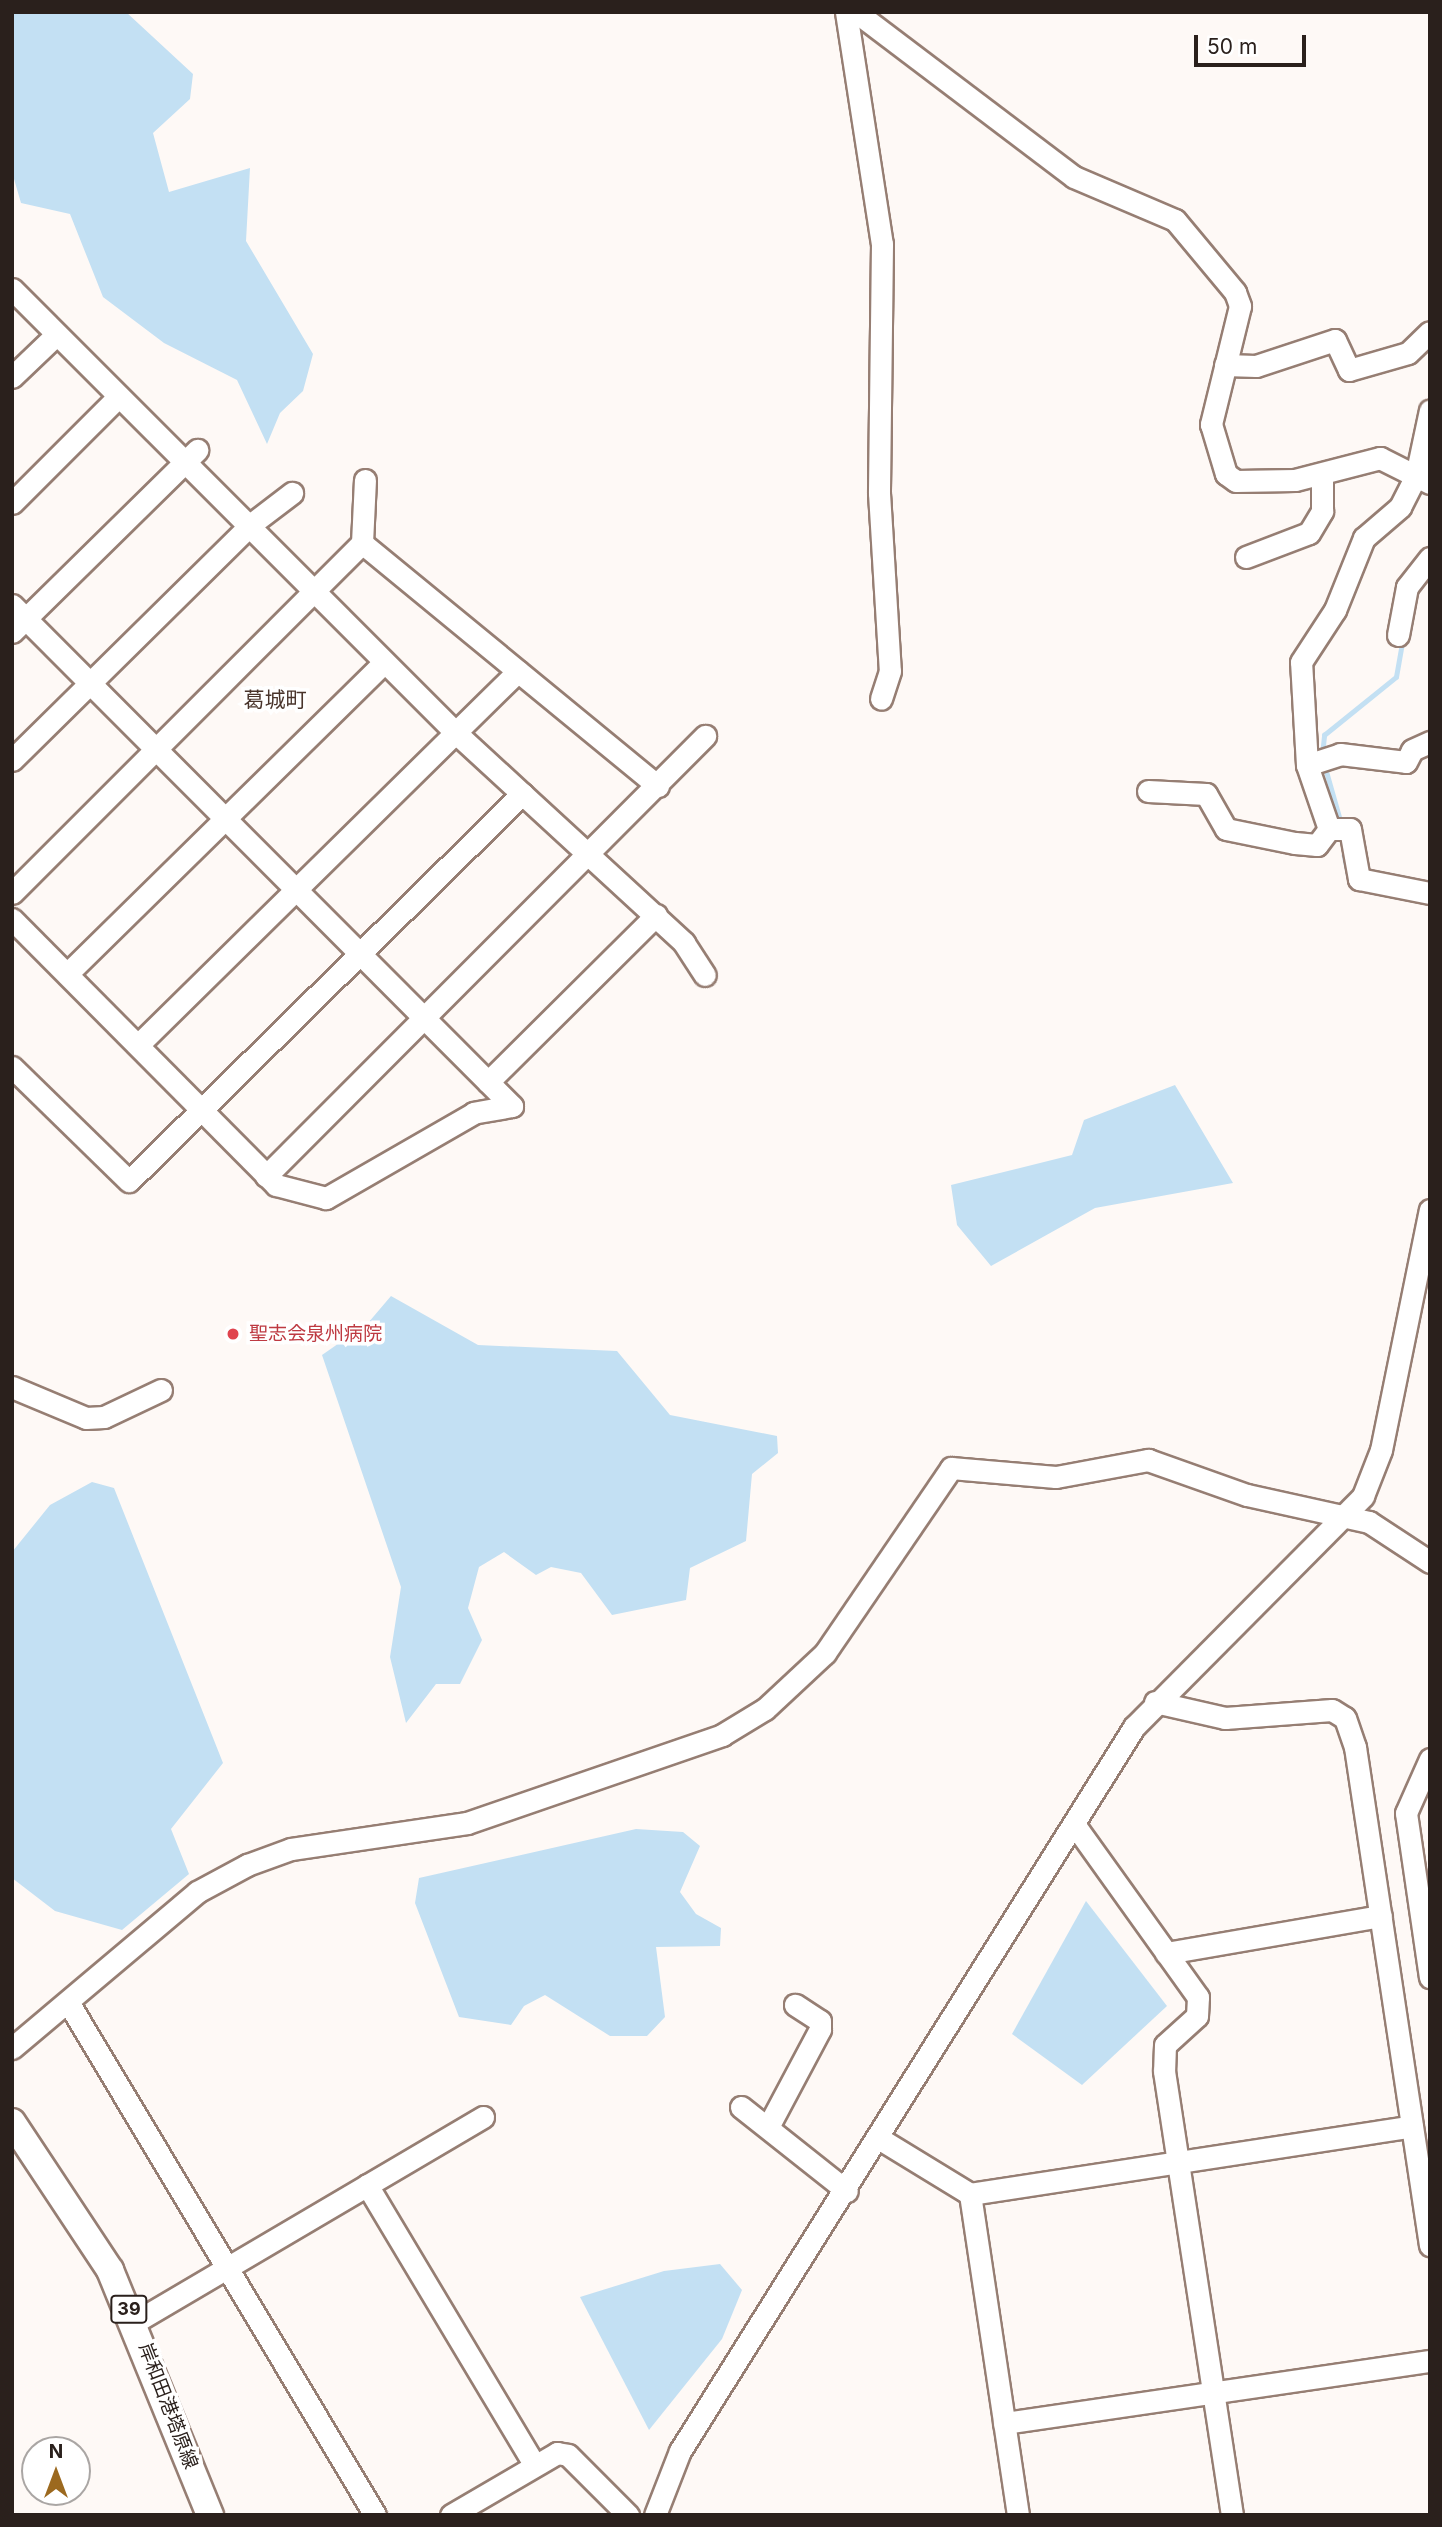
<!DOCTYPE html>
<html>
<head>
<meta charset="utf-8">
<style>
	body { margin:0 }
	#map { position:relative; width:1442px; height:2527px; overflow:hidden; background:#fef9f6; font-family:Inter,"Noto Sans JP",sans-serif }
	div>[style] { position:absolute }
	.water>* { inset:0; background:#c3e0f3 }
	.stream>* { height:4.5px; margin:-2.25px; padding:0 2.25px; transform-origin:2.25px; border-radius:2.25px; background:#c3e0f3 }
	.roads { filter:drop-shadow(2px 0 #967e73) drop-shadow(-2px 0 #967e73) drop-shadow(0 2px #967e73) drop-shadow(0 -2px #967e73) }
	.minor>* { height:21px; margin:-10.5px; padding:0 10.5px; transform-origin:10.5px; border-radius:10.5px; background:#fff }
	.major>* { height:26px; margin:-13px; padding:0 13px; transform-origin:13px; border-radius:13px; background:#fff }
	.dots>* { width:19px; height:19px; translate:-50% -50%; box-sizing:border-box; border:4px solid #fff; border-radius:50% }
	span { translate:-50% -50%; white-space:nowrap; text-align:center; line-height:1.15; -webkit-text-stroke:7px #fff; paint-order:stroke }
	.shield-label span { padding:2px 5px; background:#fff; border:2px solid; border-radius:5px; -webkit-text-stroke-width:0 }
	.shield-label { font-size:18px; color:#2a201c; font-weight:700 }
	.health-label { font-size:19px; color:#be3a42 }
	.left { translate:0 -50%; text-align:left }
	.street-label { font-size:19px; color:#2a201c }
	.neighbourhood-label { font-size:21px; color:#49342b }
	.frame { position:absolute; inset:0; border:14px solid #2a201c; pointer-events:none }
	.north { position:absolute; left:21px; top:2436px; width:70px; height:70px; box-sizing:border-box; background:#fff; border:2px solid #aaa6a4; border-radius:50%; rotate:0deg; font-size:19px; font-weight:700; line-height:28px; text-align:center; color:#2a201c }
	.north::after { content:''; display:block; margin:auto; width:24px; height:32px; background:#9c691f; clip-path:polygon(50% 0,100% 100%,50% 72%,0 100%) }
	.scale { position:absolute; left:1194px; top:35px; width:112px; height:32px; box-sizing:border-box; border:4px solid #2a201c; border-top:0; padding-left:9px; font-size:21px; line-height:24px; white-space:nowrap; color:#2a201c; -webkit-text-stroke:5px #fff; paint-order:stroke }
</style>
</head>
<body>
<div id="map">
	<div class="water">
		<div style="clip-path:polygon(12px 12px,126px 12px,193px 74px,190px 99px,153px 133px,169px 192px,250px 168px,246px 241px,313px 354px,303px 391px,280px 413px,267px 444px,237px 380px,164px 343px,103px 297px,70px 214px,21px 203px,12px 172px)"></div>
		<div style="clip-path:polygon(1175px 1085px,1233px 1183px,1095px 1208px,991px 1266px,957px 1225px,951px 1185px,1072px 1155px,1084px 1120px)"></div>
		<div style="clip-path:polygon(391px 1296px,478px 1345px,617px 1351px,670px 1415px,777px 1436px,778px 1453px,752px 1474px,746px 1541px,690px 1568px,686px 1600px,612px 1615px,581px 1573px,551px 1567px,536px 1575px,504px 1552px,479px 1567px,468px 1608px,482px 1640px,460px 1684px,436px 1684px,406px 1723px,390px 1657px,401px 1587px,322px 1355px,368px 1323px)"></div>
		<div style="clip-path:polygon(92px 1482px,114px 1488px,223px 1763px,171px 1829px,189px 1874px,122px 1930px,55px 1911px,12px 1878px,12px 1552px,50px 1505px)"></div>
		<div style="clip-path:polygon(636px 1829px,683px 1832px,700px 1846px,680px 1892px,696px 1914px,721px 1928px,720px 1946px,656px 1947px,665px 2017px,647px 2036px,610px 2036px,545px 1995px,524px 2006px,511px 2025px,459px 2017px,415px 1903px,419px 1878px)"></div>
		<div style="clip-path:polygon(1086px 1901px,1167px 2006px,1082px 2085px,1012px 2034px)"></div>
		<div style="clip-path:polygon(720px 2264px,742px 2290px,722px 2339px,649px 2430px,580px 2297px,664px 2271px)"></div>
	</div>
	<div class="stream">
		<div style="left:1322px;top:755px;width:20px;rotate:-84deg"></div>
		<div style="left:1324px;top:735px;width:92px;rotate:-38.9deg"></div>
		<div style="left:1396px;top:677px;width:39px;rotate:-80deg"></div>
		<div style="left:1325px;top:766px;width:58px;rotate:74.1deg"></div>
		<div style="left:1344px;top:855px;width:26px;rotate:77deg"></div>
	</div>
	<div class="roads">
		<div class="minor">
			<div style="left:846px;top:12px;width:235px;rotate:81.2deg"></div>
			<div style="left:882px;top:244px;width:249px;rotate:90.7deg"></div>
			<div style="left:879px;top:493px;width:178px;rotate:86.5deg"></div>
			<div style="left:890px;top:671px;width:29px;rotate:108deg"></div>
			<div style="left:856px;top:12px;width:273px;rotate:37.1deg"></div>
			<div style="left:1074px;top:177px;width:110px;rotate:23.1deg"></div>
			<div style="left:1175px;top:220px;width:94px;rotate:50.2deg"></div>
			<div style="left:1235px;top:292px;width:15px;rotate:70deg"></div>
			<div style="left:1240px;top:306px;width:122px;rotate:103.8deg"></div>
			<div style="left:1211px;top:424px;width:52px;rotate:73.3deg"></div>
			<div style="left:1226px;top:474px;width:12px;rotate:35deg"></div>
			<div style="left:1236px;top:481px;width:59px;rotate:-1deg"></div>
			<div style="left:1295px;top:480px;width:88px;rotate:-14.5deg"></div>
			<div style="left:1380px;top:458px;width:56px;rotate:26.6deg"></div>
			<div style="left:12px;top:289px;width:628px;rotate:45deg"></div>
			<div style="left:456px;top:733px;width:310px;rotate:42.6deg"></div>
			<div style="left:684px;top:943px;width:38px;rotate:57deg"></div>
			<div style="left:1225px;top:365px;width:31px;rotate:2deg"></div>
			<div style="left:1256px;top:366px;width:83px;rotate:-18.2deg"></div>
			<div style="left:1335px;top:340px;width:33px;rotate:65deg"></div>
			<div style="left:1349px;top:370px;width:61px;rotate:-16.1deg"></div>
			<div style="left:1408px;top:353px;width:30px;rotate:-44deg"></div>
			<div style="left:12px;top:377px;width:62px;rotate:-43.7deg"></div>
			<div style="left:12px;top:503px;width:151px;rotate:-45deg"></div>
			<div style="left:362px;top:543px;width:383px;rotate:39.4deg"></div>
			<div style="left:1246px;top:557px;width:67px;rotate:-20.9deg"></div>
			<div style="left:1309px;top:533px;width:26px;rotate:-59deg"></div>
			<div style="left:1322px;top:511px;width:34px;rotate:-90deg"></div>
			<div style="left:12px;top:605px;width:708px;rotate:45.06deg"></div>
			<div style="left:512px;top:1106px;width:39px;rotate:170deg"></div>
			<div style="left:474px;top:1113px;width:171px;rotate:150.1deg"></div>
			<div style="left:326px;top:1198px;width:52px;rotate:-165.4deg"></div>
			<div style="left:276px;top:1185px;width:375px;rotate:-134.8deg"></div>
			<div style="left:12px;top:632px;width:260px;rotate:-44.5deg"></div>
			<div style="left:1398px;top:635px;width:49px;rotate:-79.4deg"></div>
			<div style="left:1407px;top:587px;width:37px;rotate:-52deg"></div>
			<div style="left:12px;top:760px;width:334px;rotate:-44.6deg"></div>
			<div style="left:250px;top:525px;width:53px;rotate:-37.3deg"></div>
			<div style="left:1307px;top:765px;width:35px;rotate:-18deg"></div>
			<div style="left:1340px;top:754px;width:66px;rotate:6.9deg"></div>
			<div style="left:1406px;top:762px;width:13px;rotate:-63deg"></div>
			<div style="left:1412px;top:750px;width:20px;rotate:-24deg"></div>
			<div style="left:1148px;top:791px;width:58px;rotate:3deg"></div>
			<div style="left:1206px;top:794px;width:40px;rotate:60.3deg"></div>
			<div style="left:1226px;top:829px;width:70px;rotate:11.5deg"></div>
			<div style="left:1295px;top:843px;width:22px;rotate:5deg"></div>
			<div style="left:1317px;top:845px;width:20px;rotate:-53deg"></div>
			<div style="left:1329px;top:829px;width:21px"></div>
			<div style="left:1350px;top:829px;width:51px;rotate:79.8deg"></div>
			<div style="left:1359px;top:879px;width:72px;rotate:11.2deg"></div>
			<div style="left:1329px;top:829px;width:68px;rotate:-109deg"></div>
			<div style="left:1307px;top:765px;width:103px;rotate:-93.3deg"></div>
			<div style="left:1301px;top:662px;width:62px;rotate:-56.8deg"></div>
			<div style="left:1335px;top:610px;width:78px;rotate:-68.1deg"></div>
			<div style="left:1364px;top:538px;width:48px;rotate:-40.7deg"></div>
			<div style="left:1400px;top:507px;width:35px;rotate:-63deg"></div>
			<div style="left:1416px;top:476px;width:67px;rotate:-78deg"></div>
			<div style="left:12px;top:893px;width:495px;rotate:-45deg"></div>
			<div style="left:362px;top:543px;width:63px;rotate:-87.3deg"></div>
			<div style="left:67px;top:974px;width:445px;rotate:-44.5deg"></div>
			<div style="left:138px;top:1045px;width:533px;rotate:-44.54deg"></div>
			<div style="left:12px;top:1067px;width:163px;rotate:44.3deg"></div>
			<div style="left:129px;top:1181px;width:552px;rotate:-44.56deg"></div>
			<div style="left:488px;top:1082px;width:237px;rotate:-44.8deg"></div>
			<div style="left:266px;top:1176px;width:622px;rotate:-45.07deg"></div>
			<div style="left:12px;top:1387px;width:80px;rotate:22.7deg"></div>
			<div style="left:86px;top:1418px;width:18px;rotate:-3deg"></div>
			<div style="left:104px;top:1417px;width:63px;rotate:-25.3deg"></div>
			<div style="left:1155px;top:1702px;width:72px;rotate:12.9deg"></div>
			<div style="left:1225px;top:1718px;width:107px;rotate:-4.3deg"></div>
			<div style="left:1332px;top:1710px;width:15px;rotate:32deg"></div>
			<div style="left:1345px;top:1718px;width:31px;rotate:71deg"></div>
			<div style="left:1355px;top:1747px;width:504px;rotate:81.44deg"></div>
			<div style="left:1430px;top:1759px;width:59px;rotate:114deg"></div>
			<div style="left:1406px;top:1813px;width:166px;rotate:81.7deg"></div>
			<div style="left:1074px;top:1824px;width:213px;rotate:54.4deg"></div>
			<div style="left:1198px;top:1997px;width:19px;rotate:93deg"></div>
			<div style="left:1197px;top:2016px;width:43px;rotate:137.8deg"></div>
			<div style="left:1165px;top:2045px;width:26px;rotate:92deg"></div>
			<div style="left:1164px;top:2071px;width:449px;rotate:81.3deg"></div>
			<div style="left:1166px;top:1953px;width:218px;rotate:-9.8deg"></div>
			<div style="left:68px;top:2002px;width:598px;rotate:59.1deg"></div>
			<div style="left:12px;top:2048px;width:242px;rotate:-40.1deg"></div>
			<div style="left:197px;top:1892px;width:57px;rotate:-28.4deg"></div>
			<div style="left:247px;top:1865px;width:47px;rotate:-20deg"></div>
			<div style="left:291px;top:1849px;width:178px;rotate:-8.4deg"></div>
			<div style="left:467px;top:1823px;width:270px;rotate:-19deg"></div>
			<div style="left:722px;top:1735px;width:50px;rotate:-31.2deg"></div>
			<div style="left:765px;top:1709px;width:82px;rotate:-43deg"></div>
			<div style="left:825px;top:1653px;width:224px;rotate:-55.7deg"></div>
			<div style="left:951px;top:1468px;width:105px;rotate:4.9deg"></div>
			<div style="left:1056px;top:1477px;width:94px;rotate:-10.5deg"></div>
			<div style="left:1148px;top:1460px;width:105px;rotate:19.5deg"></div>
			<div style="left:1247px;top:1495px;width:125px;rotate:12.5deg"></div>
			<div style="left:1369px;top:1522px;width:73px;rotate:33.3deg"></div>
			<div style="left:741px;top:2107px;width:135px;rotate:38.4deg"></div>
			<div style="left:768px;top:2127px;width:111px;rotate:-62deg"></div>
			<div style="left:820px;top:2029px;width:8px;rotate:-90deg"></div>
			<div style="left:820px;top:2021px;width:30px;rotate:-147deg"></div>
			<div style="left:880px;top:2139px;width:105px;rotate:31.4deg"></div>
			<div style="left:970px;top:2194px;width:447px;rotate:-8.7deg"></div>
			<div style="left:367px;top:2185px;width:325px;rotate:59.1deg"></div>
			<div style="left:970px;top:2194px;width:325px;rotate:81.5deg"></div>
			<div style="left:135px;top:2322px;width:404px;rotate:-30.5deg"></div>
			<div style="left:1004px;top:2423px;width:430px;rotate:-8.3deg"></div>
			<div style="left:451px;top:2515px;width:123px;rotate:-30.3deg"></div>
			<div style="left:557px;top:2453px;width:11px;rotate:10deg"></div>
			<div style="left:568px;top:2455px;width:85px;rotate:45deg"></div>
			<div style="left:655px;top:2515px;width:69px;rotate:-68.7deg"></div>
			<div style="left:680px;top:2451px;width:855px;rotate:-57.91deg"></div>
			<div style="left:1134px;top:1727px;width:325px;rotate:-45.2deg"></div>
			<div style="left:1363px;top:1496px;width:49px;rotate:-68.6deg"></div>
			<div style="left:1381px;top:1450px;width:245px;rotate:-78.5deg"></div>
		</div>
		<div class="major">
			<div style="left:12px;top:2122px;width:178px;rotate:56.5deg"></div>
			<div style="left:110px;top:2270px;width:265px;rotate:67.8deg"></div>
		</div>
	</div>
	<div class="dots">
		<div style="left:233px;top:1334px;background:#e0444e"></div>
	</div>
	<div class="shield-label">
		<span style="left:129px;top:2309px">39</span>
	</div>
	<div class="health-label">
		<span class="left" style="left:249px;top:1334px">聖志会泉州病院</span>
	</div>
	<div class="street-label">
		<span style="left:168px;top:2406px;rotate:69deg">岸和田港塔原線</span>
	</div>
	<div class="neighbourhood-label">
		<span style="left:275px;top:700px">葛城町</span>
	</div>
	<div class="frame"></div>
	<div class="north">N</div>
	<div class="scale">50 m</div>
</div>
</body>
</html>
